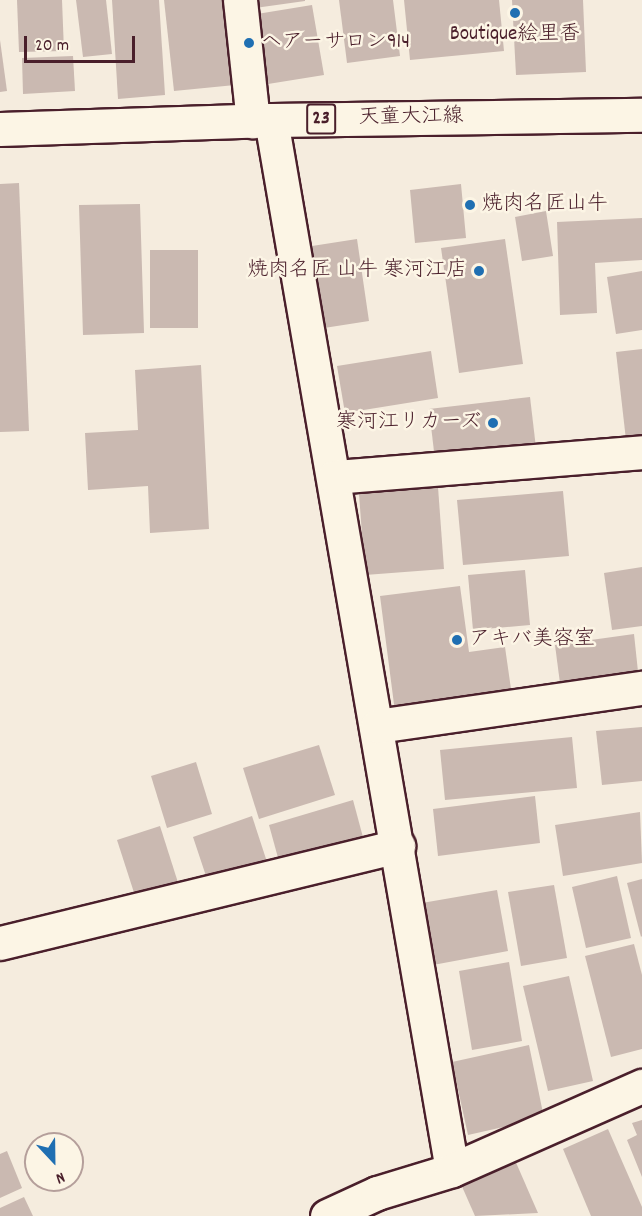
<!DOCTYPE html>
<html>
<head>
<meta charset="utf-8">
<style>
	body { margin:0 }
	#map { position:relative; width:642px; height:1216px; overflow:hidden; background:#f5ecde; font-family:Dekko,"Klee One",sans-serif }
	div>[style] { position:absolute }
	.building>* { inset:0; background:#cab9b1 }
	.roads { filter:drop-shadow(2px 0 #4a1f2b) drop-shadow(-2px 0 #4a1f2b) drop-shadow(0 2px #4a1f2b) drop-shadow(0 -2px #4a1f2b) }
	.minor>* { height:33px; margin:-16.5px; padding:0 16.5px; transform-origin:16.5px; border-radius:16.5px; background:#fcf5e5 }
	.major>* { height:33px; margin:-16.5px; padding:0 16.5px; transform-origin:16.5px; border-radius:16.5px; background:#fcf5e5 }
	.dots>* { width:16px; height:16px; translate:-50% -50%; box-sizing:border-box; border:3px solid #fcf5e5; border-radius:50% }
	span { translate:-50% -50%; white-space:nowrap; text-align:center; line-height:1.15; -webkit-text-stroke:5px #fcf5e5; paint-order:stroke }
	.shield-label span { padding:2px 4px; background:#fcf5e5; border:2px solid; border-radius:4px; -webkit-text-stroke-width:0 }
	.shield-label { font-size:20px; color:#4a1f2b; font-weight:700 }
	.poi-label { font-size:21px; color:#4a1f2b }
	.left { translate:0 -50%; text-align:left }
	.right { translate:-100% -50%; text-align:right }
	.street-label { font-size:21px; color:#4a1f2b }
	.north { position:absolute; left:24px; top:1132px; width:60px; height:60px; box-sizing:border-box; background:#fcf5e5; border:2px solid #b59f9b; border-radius:50%; rotate:158deg; font-size:16px; font-weight:700; line-height:24px; text-align:center; color:#4a1f2b }
	.north::after { content:''; display:block; margin:auto; width:21px; height:27px; background:#1f6fb2; clip-path:polygon(50% 0,100% 100%,50% 72%,0 100%) }
	.scale { position:absolute; left:24px; top:36px; width:111px; height:27px; box-sizing:border-box; border:3px solid #4a1f2b; border-top:0; padding-left:8px; font-size:18px; line-height:21px; white-space:nowrap; color:#4a1f2b; -webkit-text-stroke:4px #fcf5e5; paint-order:stroke }
</style>
</head>
<body>
<div id="map">
	<div class="building">
		<div style="clip-path:polygon(17px 0,62px 0,64px 51px,19px 52px)"></div>
		<div style="clip-path:polygon(76px 0,106px 0,112px 54px,83px 57px)"></div>
		<div style="clip-path:polygon(112px 0,159px 0,165px 95px,118px 99px)"></div>
		<div style="clip-path:polygon(164px 0,227px 0,235px 85px,174px 91px)"></div>
		<div style="clip-path:polygon(254px 0,305px 0,305px 1px,255px 8px)"></div>
		<div style="clip-path:polygon(339px 0,393px 0,400px 56px,347px 63px)"></div>
		<div style="clip-path:polygon(404px 0,499px 0,504px 51px,410px 60px)"></div>
		<div style="clip-path:polygon(512px 0,583px 0,586px 72px,516px 75px)"></div>
		<div style="clip-path:polygon(312px 5px,324px 75px,268px 84px,257px 14px)"></div>
		<div style="clip-path:polygon(0 40px,7px 91px,0 92px)"></div>
		<div style="clip-path:polygon(73px 56px,75px 91px,23px 94px,22px 58px)"></div>
		<div style="clip-path:polygon(19px 183px,29px 431px,0 432px,0 184px)"></div>
		<div style="clip-path:polygon(461px 184px,466px 238px,415px 243px,410px 190px)"></div>
		<div style="clip-path:polygon(140px 204px,144px 333px,83px 335px,79px 205px)"></div>
		<div style="clip-path:polygon(546px 211px,553px 256px,522px 261px,515px 217px)"></div>
		<div style="clip-path:polygon(642px 218px,642px 260px,595px 263px,597px 313px,560px 315px,557px 222px)"></div>
		<div style="clip-path:polygon(357px 239px,369px 321px,324px 328px,312px 246px)"></div>
		<div style="clip-path:polygon(505px 239px,523px 364px,459px 373px,441px 248px)"></div>
		<div style="clip-path:polygon(150px 250px,198px 250px,198px 328px,150px 328px)"></div>
		<div style="clip-path:polygon(642px 271px,642px 330px,616px 334px,607px 277px)"></div>
		<div style="clip-path:polygon(642px 349px,642px 438px,626px 440px,616px 352px)"></div>
		<div style="clip-path:polygon(431px 351px,438px 398px,345px 413px,337px 366px)"></div>
		<div style="clip-path:polygon(201px 365px,209px 529px,150px 533px,148px 486px,88px 490px,85px 433px,138px 430px,135px 370px)"></div>
		<div style="clip-path:polygon(530px 397px,536px 448px,435px 460px,429px 409px)"></div>
		<div style="clip-path:polygon(438px 487px,444px 569px,365px 575px,359px 494px)"></div>
		<div style="clip-path:polygon(563px 491px,569px 556px,463px 565px,457px 500px)"></div>
		<div style="clip-path:polygon(642px 567px,642px 626px,612px 630px,604px 573px)"></div>
		<div style="clip-path:polygon(525px 570px,530px 625px,473px 630px,468px 575px)"></div>
		<div style="clip-path:polygon(460px 586px,469px 652px,505px 647px,512px 696px,395px 712px,380px 596px)"></div>
		<div style="clip-path:polygon(634px 634px,639px 681px,561px 691px,555px 645px)"></div>
		<div style="clip-path:polygon(642px 727px,642px 781px,602px 785px,596px 731px)"></div>
		<div style="clip-path:polygon(572px 737px,577px 788px,445px 800px,440px 750px)"></div>
		<div style="clip-path:polygon(319px 745px,335px 795px,259px 819px,243px 768px)"></div>
		<div style="clip-path:polygon(196px 762px,212px 814px,167px 828px,151px 776px)"></div>
		<div style="clip-path:polygon(535px 796px,540px 843px,438px 856px,433px 809px)"></div>
		<div style="clip-path:polygon(353px 800px,364px 841px,280px 865px,269px 825px)"></div>
		<div style="clip-path:polygon(640px 812px,642px 863px,563px 876px,555px 825px)"></div>
		<div style="clip-path:polygon(252px 816px,268px 865px,209px 885px,193px 837px)"></div>
		<div style="clip-path:polygon(160px 826px,181px 892px,138px 905px,117px 840px)"></div>
		<div style="clip-path:polygon(617px 876px,631px 938px,586px 948px,572px 887px)"></div>
		<div style="clip-path:polygon(642px 879px,642px 936px,641px 937px,627px 883px)"></div>
		<div style="clip-path:polygon(554px 885px,567px 958px,521px 966px,508px 892px)"></div>
		<div style="clip-path:polygon(497px 890px,508px 951px,433px 965px,422px 903px)"></div>
		<div style="clip-path:polygon(634px 944px,642px 975px,642px 1049px,611px 1057px,585px 956px)"></div>
		<div style="clip-path:polygon(509px 962px,522px 1041px,472px 1050px,459px 971px)"></div>
		<div style="clip-path:polygon(569px 976px,593px 1081px,548px 1091px,523px 986px)"></div>
		<div style="clip-path:polygon(529px 1045px,544px 1118px,468px 1135px,452px 1062px)"></div>
		<div style="clip-path:polygon(642px 1120px,642px 1177px,627px 1140px,637px 1135px,632px 1123px)"></div>
		<div style="clip-path:polygon(608px 1129px,642px 1207px,642px 1216px,591px 1216px,563px 1149px)"></div>
		<div style="clip-path:polygon(7px 1151px,22px 1188px,0 1198px,0 1154px)"></div>
		<div style="clip-path:polygon(514px 1158px,538px 1213px,475px 1216px,460px 1182px)"></div>
		<div style="clip-path:polygon(24px 1197px,33px 1216px,0 1216px,0 1208px)"></div>
	</div>
	<div class="roads">
		<div class="minor">
			<div style="left:240px;top:0;width:122px;rotate:83.9deg"></div>
			<div style="left:271px;top:120px;width:1065px;rotate:80.22deg"></div>
			<div style="left:334px;top:477px;width:309px;rotate:-4.6deg"></div>
			<div style="left:377px;top:726px;width:268px;rotate:-8.2deg"></div>
			<div style="left:0;top:943px;width:410px;rotate:-13.7deg"></div>
			<div style="left:327px;top:1216px;width:55px;rotate:-24.7deg"></div>
			<div style="left:377px;top:1193px;width:78px;rotate:-17deg"></div>
			<div style="left:452px;top:1170px;width:208px;rotate:-23.9deg"></div>
		</div>
		<div class="major">
			<div style="left:0;top:129px;width:271px;rotate:-1.9deg"></div>
			<div style="left:271px;top:120px;width:371px;rotate:-0.8deg"></div>
		</div>
	</div>
	<div class="dots">
		<div style="left:515px;top:13px;background:#1f6fb2"></div>
		<div style="left:249px;top:43px;background:#1f6fb2"></div>
		<div style="left:470px;top:205px;background:#1f6fb2"></div>
		<div style="left:479px;top:271px;background:#1f6fb2"></div>
		<div style="left:493px;top:423px;background:#1f6fb2"></div>
		<div style="left:457px;top:640px;background:#1f6fb2"></div>
	</div>
	<div class="shield-label">
		<span style="left:321px;top:119px">23</span>
	</div>
	<div class="poi-label">
		<span style="left:515px;top:35px">Boutique絵里香</span>
		<span class="left" style="left:261px;top:43px">ヘアーサロン914</span>
		<span class="left" style="left:482px;top:205px">焼肉名匠山牛</span>
		<span class="right" style="left:467px;top:271px">焼肉名匠 山牛 寒河江店</span>
		<span class="right" style="left:481px;top:423px">寒河江リカーズ</span>
		<span class="left" style="left:469px;top:640px">アキバ美容室</span>
	</div>
	<div class="street-label">
		<span style="left:411px;top:118px;rotate:-1deg">天童大江線</span>
	</div>
	<div class="north">N</div>
	<div class="scale">20 m</div>
</div>
</body>
</html>
